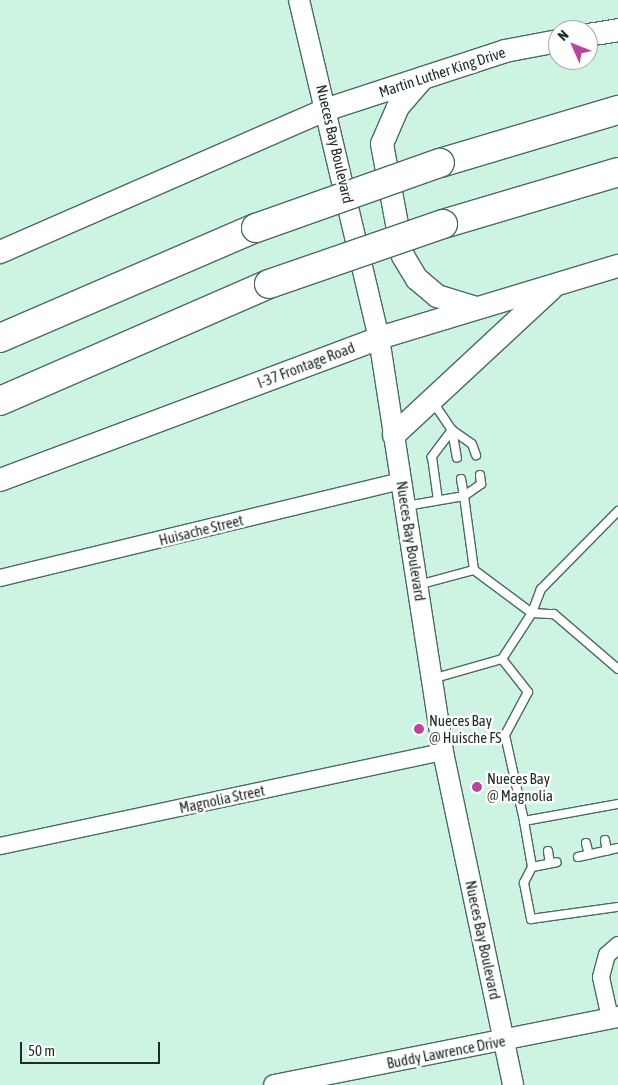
<!DOCTYPE html>
<html>
<head>
<meta charset="utf-8">
<style>
	body { margin:0 }
	#map { position:relative; width:618px; height:1085px; overflow:hidden; background:#cdf3e3; font-family:"Asap Condensed",sans-serif }
	div>[style] { position:absolute }
	.roads { filter:drop-shadow(1px 0 #4a6c5f) drop-shadow(-1px 0 #4a6c5f) drop-shadow(0 1px #4a6c5f) drop-shadow(0 -1px #4a6c5f) }
	.service>* { height:8px; margin:-4px; padding:0 4px; transform-origin:4px; border-radius:4px; background:#fff }
	.minor>* { height:16px; margin:-8px; padding:0 8px; transform-origin:8px; border-radius:8px; background:#fff }
	.tertiary>* { height:20px; margin:-10px; padding:0 10px; transform-origin:10px; border-radius:10px; background:#fff }
	.secondary>* { height:22px; margin:-11px; padding:0 11px; transform-origin:11px; border-radius:11px; background:#fff }
	.motorway>* { height:28px; margin:-14px; padding:0 14px; transform-origin:14px; border-radius:14px; background:#fff }
	.bridges { filter:drop-shadow(1px 0 #4a6c5f) drop-shadow(-1px 0 #4a6c5f) drop-shadow(0 1px #4a6c5f) drop-shadow(0 -1px #4a6c5f) }
	.motorway-bridge>* { height:28px; margin:-14px; padding:0 14px; transform-origin:14px; border-radius:14px; background:#fff }
	.dots>* { width:14px; height:14px; translate:-50% -50%; box-sizing:border-box; border:2px solid #fff; border-radius:50% }
	span { translate:-50% -50%; white-space:nowrap; text-align:center; line-height:1.15; -webkit-text-stroke:5px #fff; paint-order:stroke }
	.street-label { font-size:15px; color:#1e2d27 }
	.poi-label { font-size:15px; color:#1e2d27 }
	.left { translate:0 -50%; text-align:left }
	.north { position:absolute; left:548px; top:20px; width:50px; height:50px; box-sizing:border-box; background:#fff; border:1px solid #a5aba9; border-radius:50%; rotate:314deg; font-size:14px; font-weight:700; line-height:20px; text-align:center; color:#1e2d27 }
	.north::after { content:''; display:block; margin:auto; width:18px; height:22px; background:#bb459c; clip-path:polygon(50% 0,100% 100%,50% 72%,0 100%) }
	.scale { position:absolute; left:20px; top:1042px; width:140px; height:22px; box-sizing:border-box; border:2px solid #1e2d27; border-top:0; padding-left:6px; font-size:15px; line-height:18px; white-space:nowrap; color:#1e2d27; -webkit-text-stroke:4px #fff; paint-order:stroke }
</style>
</head>
<body>
<div id="map">
	<div class="roads">
		<div class="service">
			<div style="left:433px;top:402px;width:34px;rotate:56deg"></div>
			<div style="left:452px;top:430px;width:34px;rotate:127deg"></div>
			<div style="left:432px;top:457px;width:43px;rotate:82.1deg"></div>
			<div style="left:452px;top:430px;width:24px;rotate:35deg"></div>
			<div style="left:472px;top:444px;width:12px;rotate:70deg"></div>
			<div style="left:452px;top:430px;width:28px;rotate:80deg"></div>
			<div style="left:461px;top:479px;width:17px;rotate:80deg"></div>
			<div style="left:464px;top:496px;width:21px;rotate:-35deg"></div>
			<div style="left:481px;top:484px;width:9px;rotate:-96deg"></div>
			<div style="left:406px;top:506px;width:59px;rotate:-9.8deg"></div>
			<div style="left:464px;top:496px;width:75px;rotate:82.3deg"></div>
			<div style="left:618px;top:511px;width:110px;rotate:134.6deg"></div>
			<div style="left:541px;top:589px;width:26px;rotate:111deg"></div>
			<div style="left:532px;top:613px;width:22px;rotate:3deg"></div>
			<div style="left:554px;top:614px;width:84px;rotate:40.7deg"></div>
			<div style="left:418px;top:585px;width:58px;rotate:-15deg"></div>
			<div style="left:474px;top:570px;width:72px;rotate:36.6deg"></div>
			<div style="left:532px;top:613px;width:55px;rotate:123.1deg"></div>
			<div style="left:502px;top:659px;width:73px;rotate:164.1deg"></div>
			<div style="left:502px;top:659px;width:42px;rotate:51.8deg"></div>
			<div style="left:528px;top:692px;width:49px;rotate:118.1deg"></div>
			<div style="left:505px;top:735px;width:88px;rotate:77.5deg"></div>
			<div style="left:524px;top:821px;width:96px;rotate:-10.3deg"></div>
			<div style="left:524px;top:821px;width:47px;rotate:80.1deg"></div>
			<div style="left:532px;top:867px;width:25px;rotate:-11deg"></div>
			<div style="left:605px;top:840px;width:11px;rotate:80deg"></div>
			<div style="left:586px;top:843px;width:12px;rotate:76deg"></div>
			<div style="left:548px;top:851px;width:12px;rotate:81deg"></div>
			<div style="left:578px;top:857px;width:41px;rotate:-12.7deg"></div>
			<div style="left:532px;top:867px;width:18px;rotate:117deg"></div>
			<div style="left:524px;top:883px;width:37px;rotate:79deg"></div>
			<div style="left:531px;top:919px;width:88px;rotate:-7.9deg"></div>
		</div>
		<div class="minor">
			<div style="left:0;top:578px;width:414px;rotate:-13.6deg"></div>
			<div style="left:0;top:846px;width:453px;rotate:-12deg"></div>
			<div style="left:610px;top:1018px;width:42px;rotate:-102.4deg"></div>
			<div style="left:601px;top:977px;width:23px;rotate:-75deg"></div>
			<div style="left:607px;top:955px;width:15px;rotate:-42deg"></div>
		</div>
		<div class="tertiary">
			<div style="left:299px;top:0;width:347px;rotate:76.7deg"></div>
			<div style="left:379px;top:338px;width:419px;rotate:81.2deg"></div>
			<div style="left:443px;top:752px;width:340px;rotate:78.1deg"></div>
			<div style="left:274px;top:1085px;width:351px;rotate:-11.2deg"></div>
		</div>
		<div class="secondary">
			<div style="left:588px;top:35px;width:30px;rotate:-9deg"></div>
			<div style="left:423px;top:78px;width:38px;rotate:131deg"></div>
			<div style="left:398px;top:107px;width:40px;rotate:113.4deg"></div>
			<div style="left:382px;top:144px;width:114px;rotate:79.4deg"></div>
			<div style="left:403px;top:256px;width:27px;rotate:59deg"></div>
			<div style="left:417px;top:279px;width:26px;rotate:40deg"></div>
			<div style="left:437px;top:296px;width:41px;rotate:17.1deg"></div>
			<div style="left:0;top:252px;width:358px;rotate:-23.6deg"></div>
			<div style="left:328px;top:109px;width:186px;rotate:-18.1deg"></div>
			<div style="left:505px;top:51px;width:54px;rotate:-10.7deg"></div>
			<div style="left:394px;top:435px;width:214px;rotate:-42.9deg"></div>
			<div style="left:0;top:480px;width:405px;rotate:-20.5deg"></div>
			<div style="left:379px;top:338px;width:250px;rotate:-16.8deg"></div>
		</div>
		<div class="motorway">
			<div style="left:440px;top:163px;width:186px;rotate:-16.6deg"></div>
			<div style="left:443px;top:224px;width:183px;rotate:-16.5deg"></div>
			<div style="left:0;top:338px;width:279px;rotate:-23.3deg"></div>
			<div style="left:0;top:401px;width:293px;rotate:-23.5deg"></div>
		</div>
	</div>
	<div class="bridges">
		<div class="motorway-bridge">
			<div style="left:256px;top:228px;width:195px;rotate:-19.5deg"></div>
			<div style="left:269px;top:284px;width:184px;rotate:-19deg"></div>
		</div>
	</div>
	<div class="dots">
		<div style="left:419px;top:729px;background:#bb459c"></div>
		<div style="left:477px;top:787px;background:#bb459c"></div>
	</div>
	<div class="street-label">
		<span style="left:442px;top:72px;rotate:-18deg">Martin Luther King Drive</span>
		<span style="left:335px;top:144px;rotate:77deg">Nueces Bay Boulevard</span>
		<span style="left:306px;top:365px;rotate:-21deg">I-37 Frontage Road</span>
		<span style="left:201px;top:530px;rotate:-14deg">Huisache Street</span>
		<span style="left:411px;top:541px;rotate:81deg">Nueces Bay Boulevard</span>
		<span style="left:222px;top:799px;rotate:-12deg">Magnolia Street</span>
		<span style="left:483px;top:940px;rotate:78deg">Nueces Bay Boulevard</span>
		<span style="left:446px;top:1052px;rotate:-11deg">Buddy Lawrence Drive</span>
	</div>
	<div class="poi-label">
		<span class="left" style="left:429px;top:729px">Nueces Bay<br>@ Huische FS</span>
		<span class="left" style="left:487px;top:787px">Nueces Bay<br>@ Magnolia</span>
	</div>
	<div class="north">N</div>
	<div class="scale">50 m</div>
</div>
</body>
</html>
